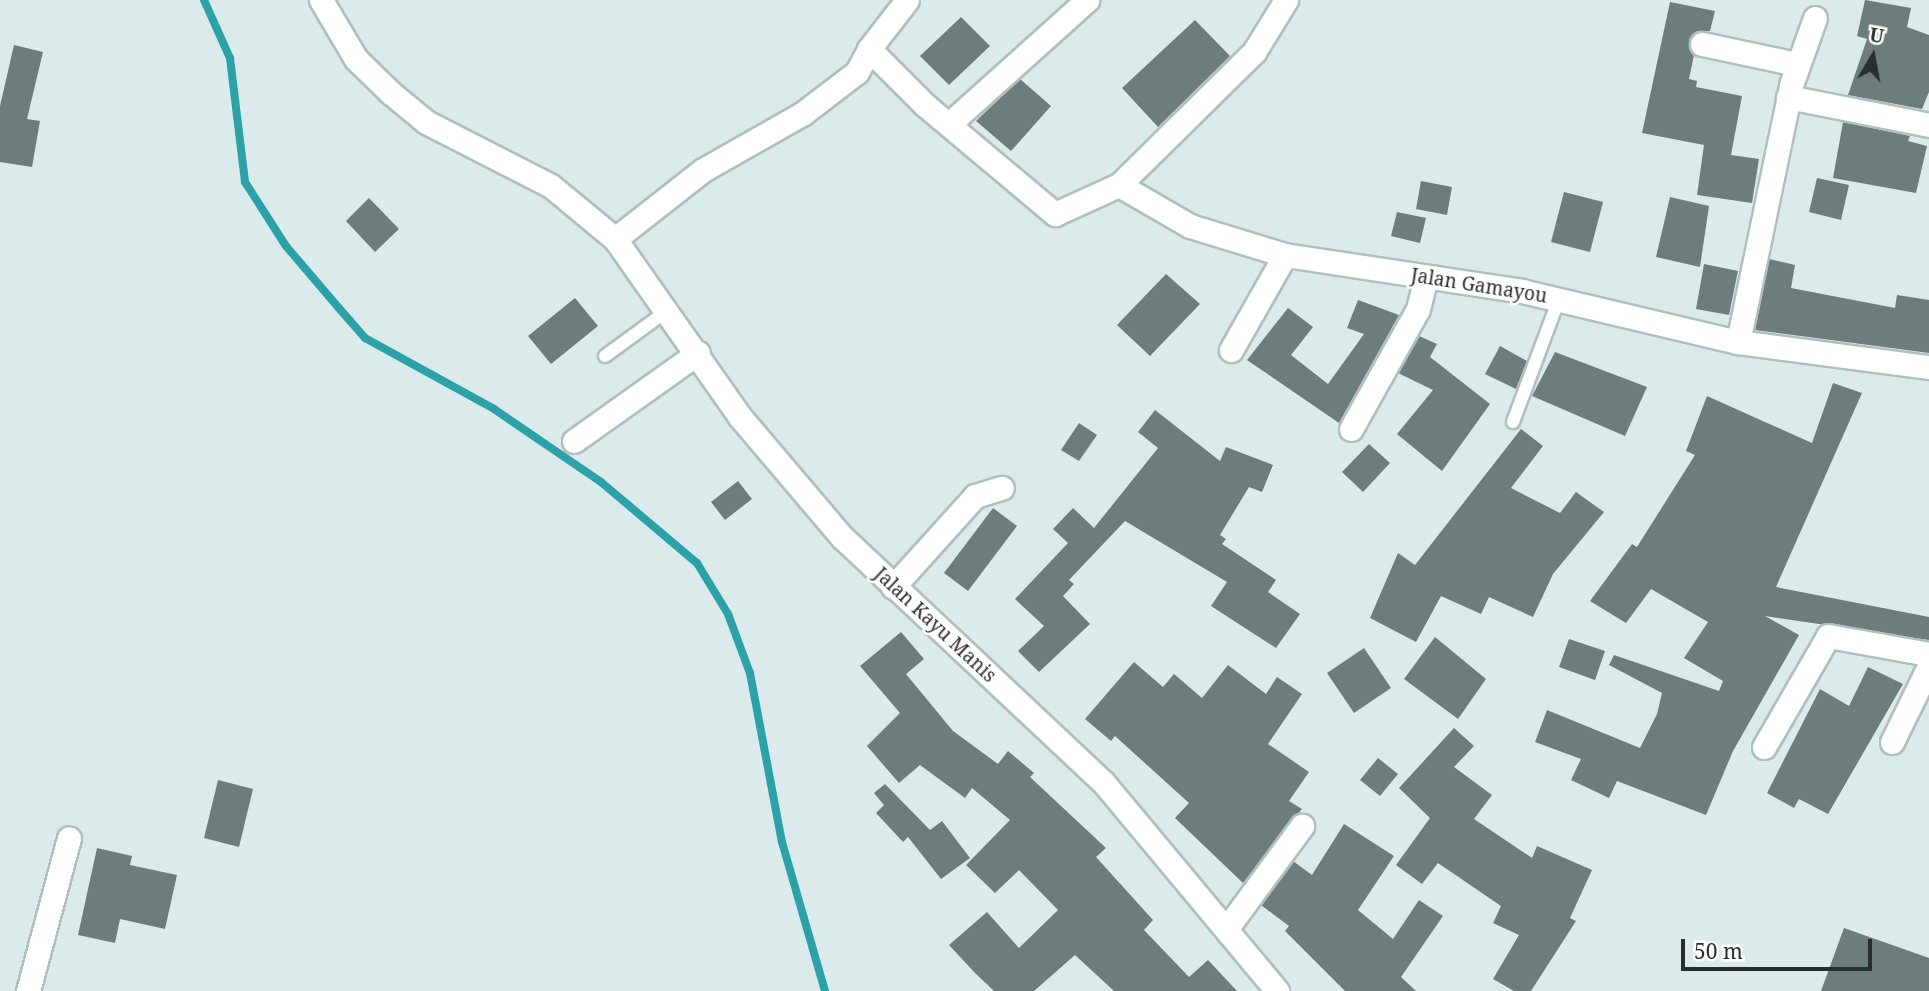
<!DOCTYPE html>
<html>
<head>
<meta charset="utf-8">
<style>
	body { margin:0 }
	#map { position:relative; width:1929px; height:991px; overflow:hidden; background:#dbebec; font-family:"Noto Serif",serif }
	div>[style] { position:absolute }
	.stream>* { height:8px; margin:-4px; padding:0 4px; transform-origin:4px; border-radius:4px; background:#2da1a8 }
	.building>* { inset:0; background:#6d7c7d }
	.roads { filter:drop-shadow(2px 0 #b0bfc0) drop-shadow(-2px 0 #b0bfc0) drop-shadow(0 2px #b0bfc0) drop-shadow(0 -2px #b0bfc0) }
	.lane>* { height:12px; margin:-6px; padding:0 6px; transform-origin:6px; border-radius:6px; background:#fff }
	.street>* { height:23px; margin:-11.5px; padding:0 11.5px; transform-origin:11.5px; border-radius:11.5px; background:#fff }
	span { translate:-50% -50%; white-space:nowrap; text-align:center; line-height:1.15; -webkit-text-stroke:5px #fff; paint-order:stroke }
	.street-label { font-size:19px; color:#282e2e }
	.north { position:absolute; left:1838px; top:21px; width:70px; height:70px; -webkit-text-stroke:5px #fff; paint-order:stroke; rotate:10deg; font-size:19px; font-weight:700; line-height:28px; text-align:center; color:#282e2e }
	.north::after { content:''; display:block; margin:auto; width:24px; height:32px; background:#282e2e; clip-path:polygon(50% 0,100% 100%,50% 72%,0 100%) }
	.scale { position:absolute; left:1681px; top:939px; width:191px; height:32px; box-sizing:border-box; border:4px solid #282e2e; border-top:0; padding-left:9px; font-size:21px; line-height:24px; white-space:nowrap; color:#282e2e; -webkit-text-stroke:5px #fff; paint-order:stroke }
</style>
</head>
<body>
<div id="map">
	<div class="stream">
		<div style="left:204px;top:0;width:64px;rotate:65.9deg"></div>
		<div style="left:230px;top:58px;width:125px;rotate:83.1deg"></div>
		<div style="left:245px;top:182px;width:76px;rotate:57.4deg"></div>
		<div style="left:286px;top:246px;width:80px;rotate:49.6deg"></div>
		<div style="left:338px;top:307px;width:41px;rotate:48.9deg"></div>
		<div style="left:365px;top:338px;width:147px;rotate:28.8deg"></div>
		<div style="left:494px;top:409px;width:130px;rotate:34.3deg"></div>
		<div style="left:601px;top:482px;width:126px;rotate:40.2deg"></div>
		<div style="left:697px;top:563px;width:60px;rotate:58.7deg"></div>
		<div style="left:728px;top:614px;width:63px;rotate:69.6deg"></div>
		<div style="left:750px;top:673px;width:172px;rotate:79.3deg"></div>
		<div style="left:782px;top:842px;width:155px;rotate:73.9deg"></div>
	</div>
	<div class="building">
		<div style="clip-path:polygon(1865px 0,1911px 8px,1907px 27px,1929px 35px,1929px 92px,1922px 109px,1848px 95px,1867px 39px,1857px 36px)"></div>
		<div style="clip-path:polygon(1670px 2px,1715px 11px,1710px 31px,1697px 31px,1689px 40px,1694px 55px,1689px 79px,1697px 81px,1696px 87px,1742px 96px,1731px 155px,1759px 159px,1752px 203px,1697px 195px,1704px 145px,1642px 133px)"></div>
		<div style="clip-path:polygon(961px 17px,990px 46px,949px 85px,920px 56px)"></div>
		<div style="clip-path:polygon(1195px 20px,1230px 56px,1158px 127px,1122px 88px)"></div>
		<div style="clip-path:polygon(14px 45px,43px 52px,27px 119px,40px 121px,32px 167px,0 162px,0 106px)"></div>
		<div style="clip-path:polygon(1020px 79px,1051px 106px,1011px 151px,976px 121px)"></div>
		<div style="clip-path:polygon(1843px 122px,1910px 136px,1908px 141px,1927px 146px,1916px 193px,1833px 178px)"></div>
		<div style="clip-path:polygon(1817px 178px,1849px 185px,1841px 220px,1809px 212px)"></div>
		<div style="clip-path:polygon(1421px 181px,1452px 187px,1447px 215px,1416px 209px)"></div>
		<div style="clip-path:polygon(1564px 192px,1603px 202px,1590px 252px,1551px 242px)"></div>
		<div style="clip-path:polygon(1670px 197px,1709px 206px,1700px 267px,1656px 257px)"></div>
		<div style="clip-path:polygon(369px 198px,399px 229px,375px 252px,346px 221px)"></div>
		<div style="clip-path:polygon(1397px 212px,1426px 218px,1420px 243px,1391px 236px)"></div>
		<div style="clip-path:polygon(1769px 259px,1795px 265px,1791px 288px,1895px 308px,1897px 295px,1929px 300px,1929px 353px,1755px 330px)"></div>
		<div style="clip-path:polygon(1704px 264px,1738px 271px,1729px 315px,1696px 309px)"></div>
		<div style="clip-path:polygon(1166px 274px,1200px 304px,1150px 356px,1117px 325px)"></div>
		<div style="clip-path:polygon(575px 298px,598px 326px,551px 364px,528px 336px)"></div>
		<div style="clip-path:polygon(1358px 300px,1399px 315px,1339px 423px,1247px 360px,1288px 308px,1313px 327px,1291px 355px,1328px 384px,1364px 334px,1347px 328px)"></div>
		<div style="clip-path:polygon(1419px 336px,1437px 344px,1430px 357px,1490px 404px,1442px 471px,1397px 434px,1433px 390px,1398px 373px)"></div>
		<div style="clip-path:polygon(1500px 346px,1527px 361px,1516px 389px,1485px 374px)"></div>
		<div style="clip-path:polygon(1555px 352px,1647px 387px,1625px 436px,1532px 396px)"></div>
		<div style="clip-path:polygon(1833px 383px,1862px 393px,1776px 587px,1929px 617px,1929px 640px,1765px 616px,1799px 635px,1733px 751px,1706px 815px,1617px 781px,1609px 798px,1571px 780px,1581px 759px,1535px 742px,1547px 710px,1640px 748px,1657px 714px,1662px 693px,1609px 665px,1614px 655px,1719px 691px,1723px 681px,1684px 658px,1708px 622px,1651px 589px,1626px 623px,1590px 601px,1632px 544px,1637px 547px,1695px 455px,1686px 451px,1707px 396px,1812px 443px)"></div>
		<div style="clip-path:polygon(1155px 410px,1220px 461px,1226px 447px,1273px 465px,1262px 492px,1249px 487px,1220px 535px,1226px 539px,1222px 544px,1276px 580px,1268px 592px,1300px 614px,1276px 648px,1211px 606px,1227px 582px,1125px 521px,1069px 580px,1074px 584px,1063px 596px,1090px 624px,1039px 672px,1018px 651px,1044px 626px,1015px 599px,1068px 543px,1053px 529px,1073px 508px,1094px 528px,1158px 448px,1138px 432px)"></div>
		<div style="clip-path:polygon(1079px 423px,1097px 435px,1079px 461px,1061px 450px)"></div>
		<div style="clip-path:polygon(1521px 429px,1543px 446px,1511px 488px,1560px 513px,1576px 492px,1604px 512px,1553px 574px,1533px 617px,1489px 597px,1481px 614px,1441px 596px,1416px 642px,1370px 618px,1398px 553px,1415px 565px)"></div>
		<div style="clip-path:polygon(1369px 444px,1390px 463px,1363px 492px,1342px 472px)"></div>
		<div style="clip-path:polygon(738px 481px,752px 499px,725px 520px,711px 502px)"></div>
		<div style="clip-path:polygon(993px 508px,1017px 526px,968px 591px,944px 573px)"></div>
		<div style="clip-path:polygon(901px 632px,924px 659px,906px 674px,953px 731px,998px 764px,1008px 751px,1034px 773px,1030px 777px,1106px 848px,1096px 857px,1153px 920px,1144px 930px,1189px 977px,1208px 960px,1237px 991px,1114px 991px,1075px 955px,1034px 991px,994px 991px,975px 973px,949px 945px,987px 912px,1019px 948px,1058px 910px,1019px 870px,995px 893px,966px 865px,1010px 820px,972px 788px,965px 798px,920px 765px,899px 783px,867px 746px,900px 713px,860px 666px)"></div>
		<div style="clip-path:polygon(1435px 637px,1486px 679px,1458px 719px,1404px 679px)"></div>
		<div style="clip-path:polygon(1569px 639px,1605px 651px,1595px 680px,1559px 667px)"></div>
		<div style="clip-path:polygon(1364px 648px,1391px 688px,1354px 713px,1327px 673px)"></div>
		<div style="clip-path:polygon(1134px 662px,1163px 687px,1174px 674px,1202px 698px,1228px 665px,1266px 694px,1277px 677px,1302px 694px,1268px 744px,1309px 772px,1289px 801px,1302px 809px,1243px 883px,1175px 818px,1189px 803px,1115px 736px,1111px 741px,1085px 719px)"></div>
		<div style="clip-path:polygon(1868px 667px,1903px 684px,1828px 814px,1799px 799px,1794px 808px,1767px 793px,1820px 689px,1849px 706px)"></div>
		<div style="clip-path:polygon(1454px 728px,1474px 746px,1454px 767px,1492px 795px,1474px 819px,1532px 858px,1537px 846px,1592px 870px,1570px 918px,1576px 921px,1531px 991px,1514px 991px,1493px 979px,1519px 935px,1493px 923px,1501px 906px,1438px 863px,1422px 884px,1396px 865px,1430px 818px,1399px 788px)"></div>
		<div style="clip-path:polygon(1378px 758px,1398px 774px,1380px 796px,1360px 780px)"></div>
		<div style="clip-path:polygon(218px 780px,253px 789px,239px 847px,204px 838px)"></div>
		<div style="clip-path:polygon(885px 784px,930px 830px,942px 821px,970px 858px,941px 879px,908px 837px,903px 842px,876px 813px,884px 805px,874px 793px)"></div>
		<div style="clip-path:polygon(1344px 824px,1394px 856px,1358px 910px,1393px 939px,1419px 900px,1443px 916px,1401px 977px,1416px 991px,1345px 991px,1285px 931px,1289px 926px,1261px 905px,1293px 861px,1312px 875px)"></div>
		<div style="clip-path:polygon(97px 848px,132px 856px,130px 865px,177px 875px,165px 929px,120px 919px,115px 943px,78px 935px)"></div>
		<div style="clip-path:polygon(1844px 928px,1929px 958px,1929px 991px,1821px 991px)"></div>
	</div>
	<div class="roads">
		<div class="lane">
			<div style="left:605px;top:356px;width:78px;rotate:-36.1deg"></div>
			<div style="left:1513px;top:422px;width:131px;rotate:-69.5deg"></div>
		</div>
		<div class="street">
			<div style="left:321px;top:0;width:69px;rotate:59.3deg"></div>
			<div style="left:356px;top:59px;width:49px;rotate:44.2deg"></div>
			<div style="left:391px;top:93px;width:45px;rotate:39.6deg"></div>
			<div style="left:426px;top:122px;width:140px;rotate:27.1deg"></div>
			<div style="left:551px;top:186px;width:83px;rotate:39.6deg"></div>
			<div style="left:615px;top:239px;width:219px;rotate:54.9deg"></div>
			<div style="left:741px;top:418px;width:156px;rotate:49.7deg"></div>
			<div style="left:842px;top:537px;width:358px;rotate:43.2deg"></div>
			<div style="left:1103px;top:782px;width:272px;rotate:50.2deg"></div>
			<div style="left:1702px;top:44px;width:96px;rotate:12deg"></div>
			<div style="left:869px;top:49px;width:62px;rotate:-52.2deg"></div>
			<div style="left:1788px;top:97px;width:144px;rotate:11.2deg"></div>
			<div style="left:949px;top:124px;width:186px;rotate:-41.9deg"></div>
			<div style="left:1119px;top:185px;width:190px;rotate:-44.6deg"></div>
			<div style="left:1254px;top:52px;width:61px;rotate:-58.4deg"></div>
			<div style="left:615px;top:239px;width:112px;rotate:-38.1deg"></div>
			<div style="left:703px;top:170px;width:114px;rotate:-29.5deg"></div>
			<div style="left:802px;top:114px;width:69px;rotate:-37.4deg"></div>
			<div style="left:857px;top:72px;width:26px;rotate:-62deg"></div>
			<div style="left:869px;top:49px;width:79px;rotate:45deg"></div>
			<div style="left:925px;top:105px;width:170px;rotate:40deg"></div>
			<div style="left:1055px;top:214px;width:70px;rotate:-24.4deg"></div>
			<div style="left:1119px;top:185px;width:82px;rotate:30deg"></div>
			<div style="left:1190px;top:226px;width:99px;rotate:17deg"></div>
			<div style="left:1285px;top:255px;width:240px;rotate:8.6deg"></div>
			<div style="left:1522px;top:291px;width:222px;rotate:13.3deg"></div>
			<div style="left:1738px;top:342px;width:193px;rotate:7.5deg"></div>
			<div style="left:1738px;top:342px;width:262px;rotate:-78.3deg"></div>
			<div style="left:1791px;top:85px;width:71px;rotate:-70.3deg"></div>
			<div style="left:1231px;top:350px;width:109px;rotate:-60.4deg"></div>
			<div style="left:1351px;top:429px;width:137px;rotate:-60.8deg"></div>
			<div style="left:1418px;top:309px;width:33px;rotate:-76deg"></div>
			<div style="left:574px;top:441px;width:152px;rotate:-35.4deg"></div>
			<div style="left:893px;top:587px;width:122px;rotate:-48deg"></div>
			<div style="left:975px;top:496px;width:28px;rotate:-17deg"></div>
			<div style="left:1892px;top:742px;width:85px;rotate:-64deg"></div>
			<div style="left:1764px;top:747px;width:128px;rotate:-60deg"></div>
			<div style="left:1828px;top:636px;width:103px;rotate:10.1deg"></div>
			<div style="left:1227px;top:928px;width:127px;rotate:-53.7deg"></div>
			<div style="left:28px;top:991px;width:158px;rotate:-75deg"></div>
		</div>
	</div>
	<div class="street-label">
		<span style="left:1479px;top:286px;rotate:9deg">Jalan Gamayou</span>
		<span style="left:935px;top:625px;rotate:43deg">Jalan Kayu Manis</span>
	</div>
	<div class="north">U</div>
	<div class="scale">50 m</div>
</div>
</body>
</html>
